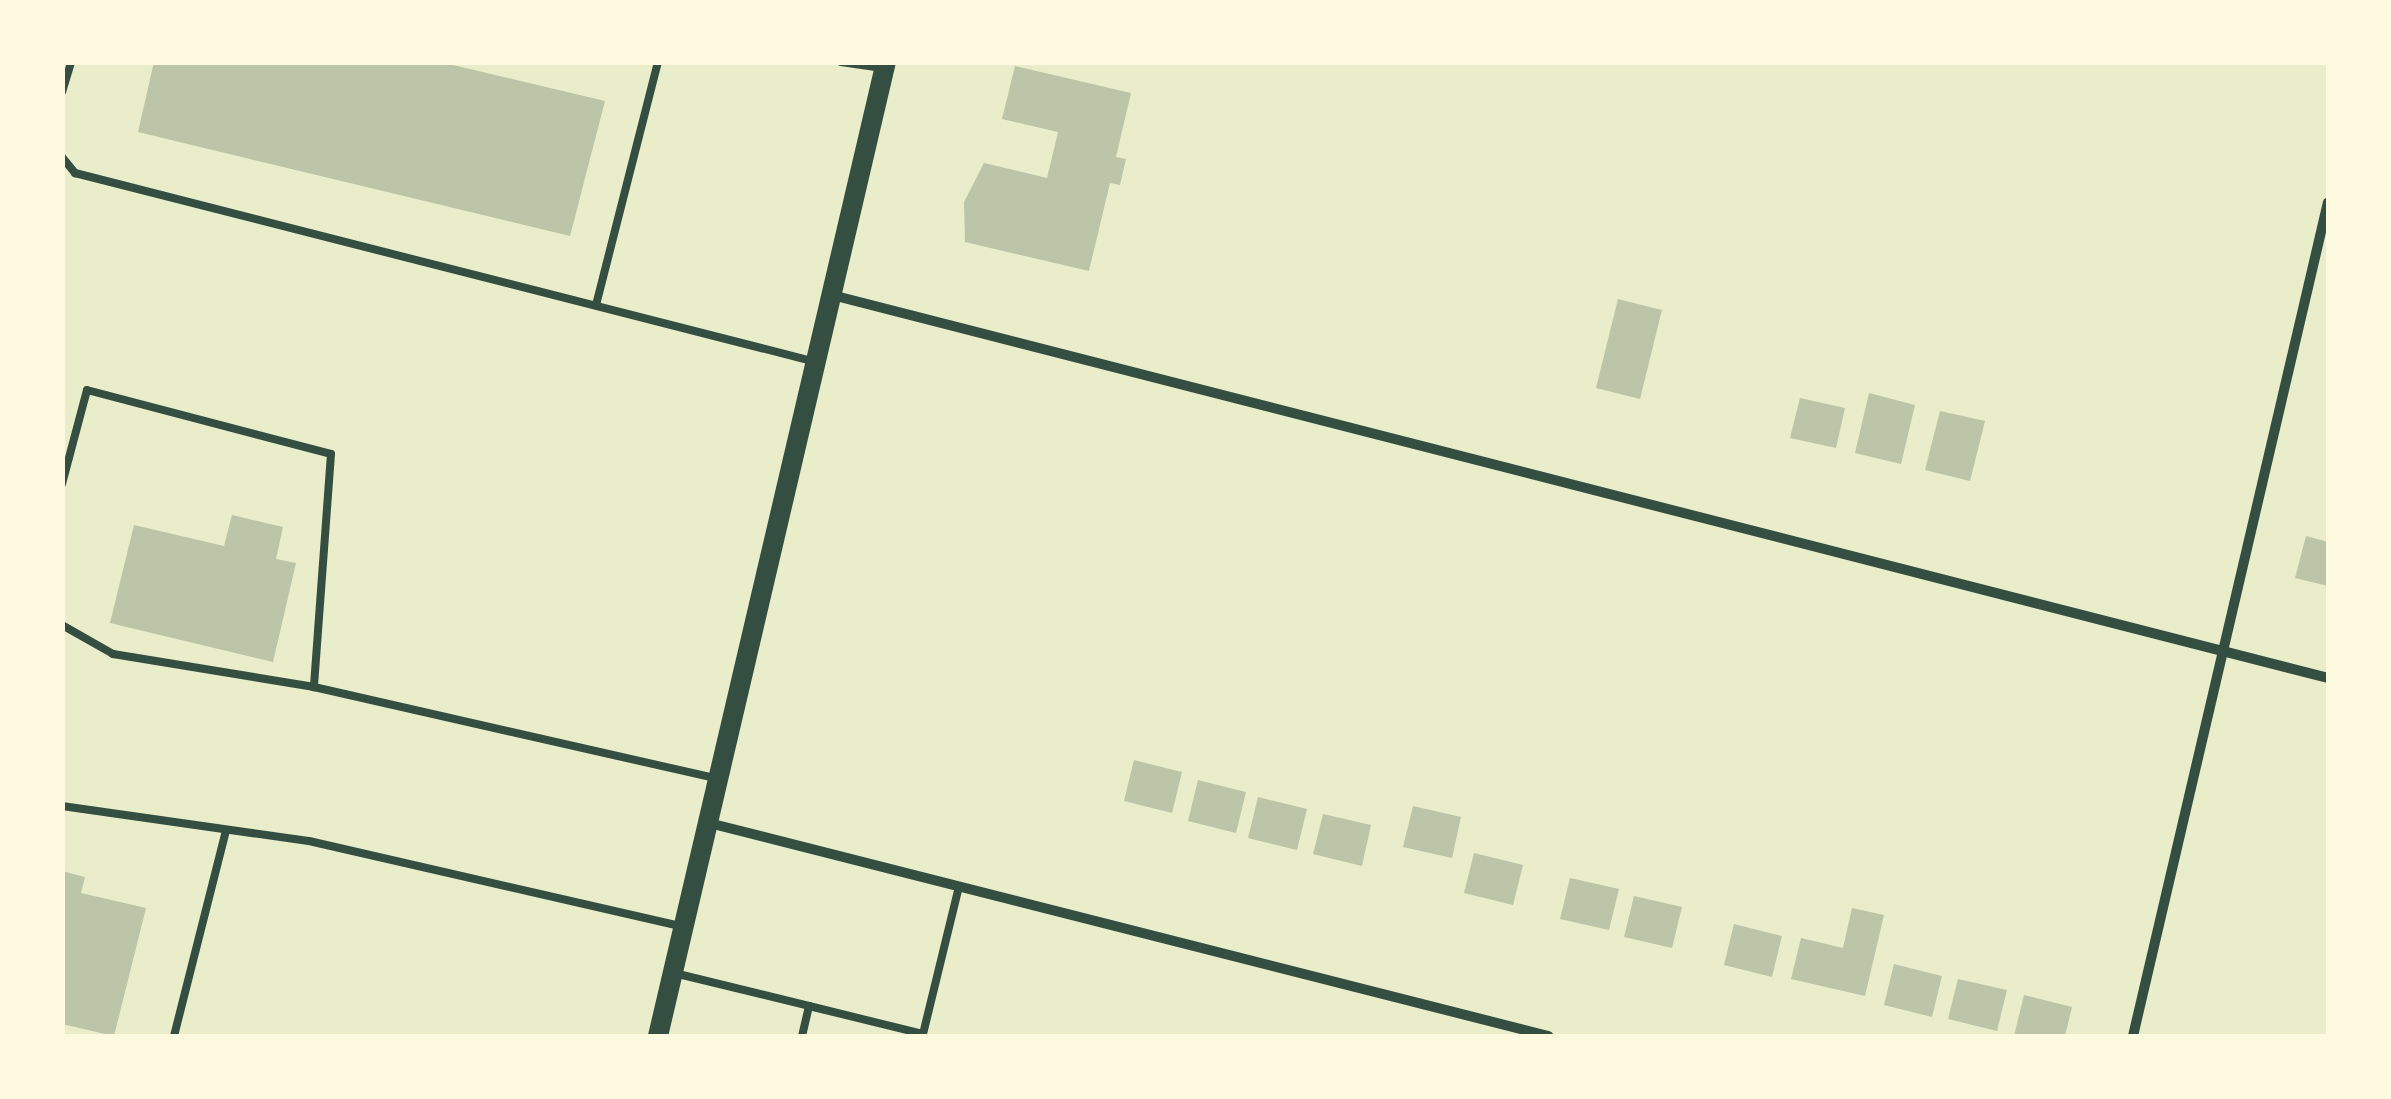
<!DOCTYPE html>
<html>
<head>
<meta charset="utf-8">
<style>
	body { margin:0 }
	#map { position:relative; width:2391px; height:1099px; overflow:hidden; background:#e9edc9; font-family:Quicksand,sans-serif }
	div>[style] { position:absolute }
	.building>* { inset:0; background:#bcc5a7 }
	.service>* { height:8px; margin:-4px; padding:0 4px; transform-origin:4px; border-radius:4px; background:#344e41 }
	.minor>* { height:10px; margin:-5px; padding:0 5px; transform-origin:5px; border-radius:5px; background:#344e41 }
	.secondary>* { height:20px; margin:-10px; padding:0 10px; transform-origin:10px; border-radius:10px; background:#344e41 }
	span { translate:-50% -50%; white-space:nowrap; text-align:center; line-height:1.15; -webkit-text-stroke:8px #fefae0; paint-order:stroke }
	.frame { position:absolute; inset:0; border:65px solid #fefae0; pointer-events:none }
</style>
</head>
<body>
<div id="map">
	<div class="building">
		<div style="clip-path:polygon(154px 62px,440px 62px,605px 101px,570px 236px,138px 132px)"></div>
		<div style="clip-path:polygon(1015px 66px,1131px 93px,1116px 157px,1126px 159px,1120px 185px,1110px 183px,1089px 271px,965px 242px,964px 202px,984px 163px,1047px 178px,1058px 132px,1002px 119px)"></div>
		<div style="clip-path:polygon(1618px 299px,1662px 310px,1640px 399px,1596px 388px)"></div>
		<div style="clip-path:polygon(1869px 393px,1915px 405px,1901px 464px,1855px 453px)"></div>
		<div style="clip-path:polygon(1800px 398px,1845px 408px,1836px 448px,1790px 438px)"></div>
		<div style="clip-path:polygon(1940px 411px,1985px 421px,1970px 481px,1925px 470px)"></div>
		<div style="clip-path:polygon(232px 515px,283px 527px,276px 559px,296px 563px,273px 662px,110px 623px,134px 525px,224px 546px)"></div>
		<div style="clip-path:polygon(2306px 536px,2328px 542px,2328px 586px,2295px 578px)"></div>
		<div style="clip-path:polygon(1134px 760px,1182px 772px,1172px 813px,1124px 801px)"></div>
		<div style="clip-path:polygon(1198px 780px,1246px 792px,1236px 833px,1188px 821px)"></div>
		<div style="clip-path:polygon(1258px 797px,1307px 809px,1297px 850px,1248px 838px)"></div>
		<div style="clip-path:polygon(1413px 806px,1461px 817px,1452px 858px,1403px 847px)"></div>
		<div style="clip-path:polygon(1323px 814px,1371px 825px,1362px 866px,1313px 854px)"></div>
		<div style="clip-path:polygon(1474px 853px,1523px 865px,1513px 905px,1464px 893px)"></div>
		<div style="clip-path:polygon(62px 871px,85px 877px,81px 893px,146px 908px,114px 1036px,62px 1024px)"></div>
		<div style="clip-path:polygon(1570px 878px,1619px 889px,1609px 930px,1560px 919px)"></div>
		<div style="clip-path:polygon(1634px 896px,1682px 907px,1672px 948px,1624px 937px)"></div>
		<div style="clip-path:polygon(1852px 908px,1884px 915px,1865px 996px,1791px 979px,1801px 938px,1843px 948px)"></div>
		<div style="clip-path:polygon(1734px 924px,1782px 936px,1772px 977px,1724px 965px)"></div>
		<div style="clip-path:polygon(1894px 964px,1942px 976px,1932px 1017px,1884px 1005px)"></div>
		<div style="clip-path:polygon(1958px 979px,2007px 990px,1997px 1031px,1948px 1019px)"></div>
		<div style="clip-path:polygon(2024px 995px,2072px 1007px,2065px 1036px,2014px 1036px)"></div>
	</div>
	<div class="service">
		<div style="left:841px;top:62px;width:40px;rotate:8.5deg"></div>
		<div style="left:62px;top:92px;width:31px;rotate:-73deg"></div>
		<div style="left:62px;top:157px;width:21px;rotate:51deg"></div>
		<div style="left:75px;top:173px;width:761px;rotate:14.31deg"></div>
		<div style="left:596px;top:305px;width:251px;rotate:-75.7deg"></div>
		<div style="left:62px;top:484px;width:97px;rotate:-75.1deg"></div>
		<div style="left:87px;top:390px;width:252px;rotate:14.7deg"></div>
		<div style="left:331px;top:454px;width:234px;rotate:94.2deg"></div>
		<div style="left:62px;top:625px;width:59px;rotate:29.6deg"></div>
		<div style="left:113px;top:654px;width:204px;rotate:9.3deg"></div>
		<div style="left:314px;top:687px;width:414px;rotate:12.8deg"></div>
		<div style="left:62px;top:806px;width:249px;rotate:8.1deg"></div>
		<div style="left:309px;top:841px;width:384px;rotate:12.9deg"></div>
		<div style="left:674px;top:973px;width:139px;rotate:13.7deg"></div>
		<div style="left:809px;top:1006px;width:31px;rotate:103deg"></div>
		<div style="left:809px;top:1006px;width:117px;rotate:13.8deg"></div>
		<div style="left:923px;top:1034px;width:152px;rotate:-76.3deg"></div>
		<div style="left:174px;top:1036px;width:212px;rotate:-75.8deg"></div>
	</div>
	<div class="minor">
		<div style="left:832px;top:295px;width:1544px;rotate:14.36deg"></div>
		<div style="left:709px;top:823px;width:866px;rotate:14.24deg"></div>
		<div style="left:2133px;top:1036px;width:856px;rotate:-76.84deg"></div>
	</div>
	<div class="secondary">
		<div style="left:658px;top:1036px;width:1000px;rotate:-76.83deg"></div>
	</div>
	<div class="frame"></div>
</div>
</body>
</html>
